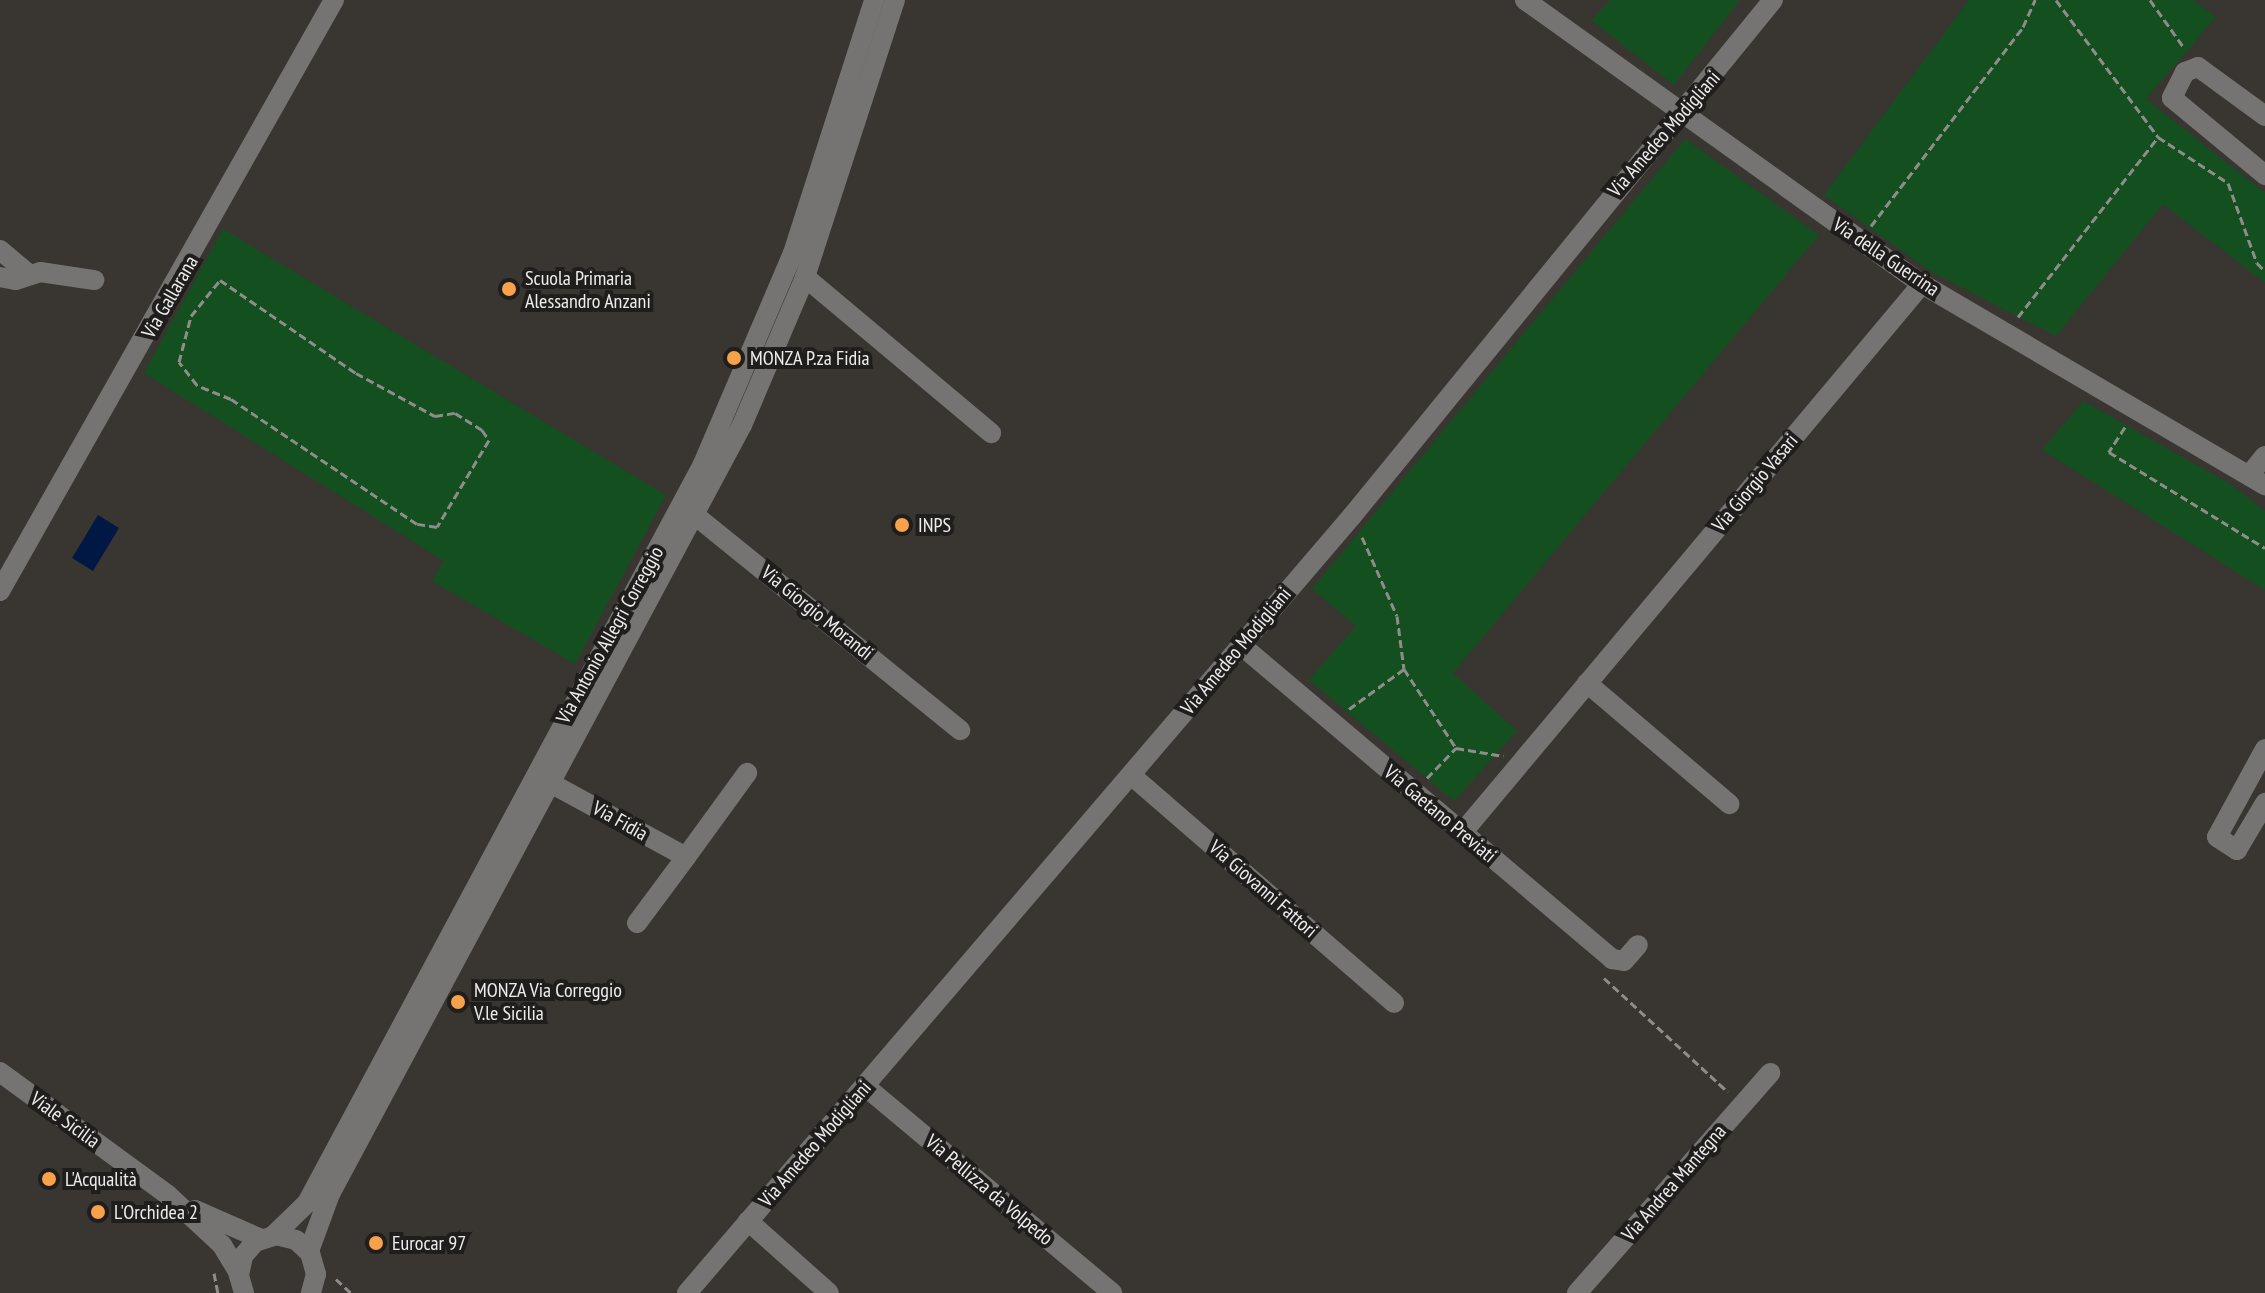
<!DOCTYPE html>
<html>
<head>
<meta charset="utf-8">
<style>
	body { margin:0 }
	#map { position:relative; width:2265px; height:1293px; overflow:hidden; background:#393632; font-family:"PT Sans Narrow",sans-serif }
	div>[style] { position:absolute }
	.green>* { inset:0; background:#144f1f }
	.water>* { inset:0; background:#001843 }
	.path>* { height:3px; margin-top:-1.5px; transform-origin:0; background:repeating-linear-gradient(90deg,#8f8c89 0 8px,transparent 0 12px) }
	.minor>* { height:20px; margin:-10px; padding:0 10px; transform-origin:10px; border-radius:10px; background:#767472 }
	.dots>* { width:22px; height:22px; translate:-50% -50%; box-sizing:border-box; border:4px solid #1f1e1c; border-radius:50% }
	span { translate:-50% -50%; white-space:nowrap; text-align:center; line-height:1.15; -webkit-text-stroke:8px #1f1e1c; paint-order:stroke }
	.street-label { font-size:20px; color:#efedeb }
	.poi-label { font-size:20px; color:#efedeb }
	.left { translate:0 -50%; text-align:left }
</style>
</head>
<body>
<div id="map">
	<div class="green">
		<div style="clip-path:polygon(1611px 0,1740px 0,1674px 85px,1591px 20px)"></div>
		<div style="clip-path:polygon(1969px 0,2193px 0,2216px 17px,2146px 99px,2265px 193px,2265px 283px,2163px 204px,2056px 336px,1930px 271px,1824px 195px)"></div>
		<div style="clip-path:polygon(1685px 139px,1819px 235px,1453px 673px,1517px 731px,1454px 801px,1309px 680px,1356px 626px,1312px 589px)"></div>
		<div style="clip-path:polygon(223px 229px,666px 495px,575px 664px,432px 581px,444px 561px,144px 373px)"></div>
		<div style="clip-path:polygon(2083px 401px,2232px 485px,2265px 511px,2265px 590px,2042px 450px)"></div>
	</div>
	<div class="water">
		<div style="clip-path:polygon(98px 515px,119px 528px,93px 571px,72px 558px)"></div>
	</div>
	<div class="path">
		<div style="left:2056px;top:0;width:171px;rotate:53.3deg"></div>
		<div style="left:2158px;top:137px;width:84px;rotate:33.3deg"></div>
		<div style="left:2228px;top:183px;width:85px;rotate:70.1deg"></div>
		<div style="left:2257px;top:263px;width:11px;rotate:45deg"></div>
		<div style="left:2150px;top:0;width:60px;rotate:54.5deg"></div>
		<div style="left:1871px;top:226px;width:250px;rotate:-52.6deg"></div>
		<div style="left:2023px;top:27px;width:30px;rotate:-66deg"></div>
		<div style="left:220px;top:280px;width:165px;rotate:34.4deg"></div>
		<div style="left:356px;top:373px;width:90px;rotate:28.6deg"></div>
		<div style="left:435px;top:416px;width:20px;rotate:-9deg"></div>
		<div style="left:455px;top:413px;width:32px;rotate:32deg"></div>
		<div style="left:482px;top:430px;width:12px;rotate:55deg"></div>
		<div style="left:489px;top:440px;width:101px;rotate:120.9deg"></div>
		<div style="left:437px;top:527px;width:20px;rotate:-171deg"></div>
		<div style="left:417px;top:524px;width:224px;rotate:-146.1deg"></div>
		<div style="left:231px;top:399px;width:37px;rotate:-158deg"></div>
		<div style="left:197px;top:385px;width:29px;rotate:-128deg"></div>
		<div style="left:179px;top:362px;width:48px;rotate:-75.4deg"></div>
		<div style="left:191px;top:316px;width:46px;rotate:-51.1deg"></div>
		<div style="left:2018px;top:317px;width:228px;rotate:-52.1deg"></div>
		<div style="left:2125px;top:427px;width:30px;rotate:123deg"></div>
		<div style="left:2109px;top:452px;width:183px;rotate:31.6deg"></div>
		<div style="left:1362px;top:537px;width:86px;rotate:66.1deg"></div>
		<div style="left:1397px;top:616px;width:53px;rotate:82.5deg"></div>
		<div style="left:1404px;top:669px;width:95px;rotate:56.6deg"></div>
		<div style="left:1349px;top:709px;width:68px;rotate:-36deg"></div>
		<div style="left:1427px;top:778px;width:42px;rotate:-46deg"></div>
		<div style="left:1456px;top:748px;width:48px;rotate:9.7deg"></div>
		<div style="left:1604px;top:978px;width:168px;rotate:42.6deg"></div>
		<div style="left:214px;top:1273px;width:20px;rotate:79deg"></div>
		<div style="left:336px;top:1279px;width:21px;rotate:43deg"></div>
	</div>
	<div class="minor">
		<div style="left:1525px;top:0;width:488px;rotate:35.6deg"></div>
		<div style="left:1922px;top:284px;width:398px;rotate:30.4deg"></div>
		<div style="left:2265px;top:116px;width:83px;rotate:-143.8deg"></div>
		<div style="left:2198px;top:67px;width:14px;rotate:159deg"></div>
		<div style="left:2185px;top:72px;width:29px;rotate:117deg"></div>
		<div style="left:2172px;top:98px;width:121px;rotate:39.6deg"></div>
		<div style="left:0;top:250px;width:38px;rotate:40deg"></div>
		<div style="left:0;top:277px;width:16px;rotate:11deg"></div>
		<div style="left:16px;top:280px;width:25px;rotate:-18deg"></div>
		<div style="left:40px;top:272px;width:55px;rotate:8.4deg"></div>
		<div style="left:805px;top:277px;width:243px;rotate:40deg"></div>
		<div style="left:2251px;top:473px;width:22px;rotate:-51deg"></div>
		<div style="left:686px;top:508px;width:353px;rotate:39deg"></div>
		<div style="left:0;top:591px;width:679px;rotate:-60.53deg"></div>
		<div style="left:1242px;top:646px;width:485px;rotate:40.2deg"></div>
		<div style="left:1612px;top:959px;width:12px;rotate:9deg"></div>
		<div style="left:1624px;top:961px;width:21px;rotate:-49deg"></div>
		<div style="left:1587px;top:683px;width:187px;rotate:40.4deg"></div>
		<div style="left:2265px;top:749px;width:100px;rotate:118.6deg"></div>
		<div style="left:2217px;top:837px;width:24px;rotate:33deg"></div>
		<div style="left:2237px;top:850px;width:55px;rotate:-59.2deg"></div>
		<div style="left:1131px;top:775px;width:348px;rotate:40.9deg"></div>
		<div style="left:554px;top:785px;width:150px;rotate:28.6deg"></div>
		<div style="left:686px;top:857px;width:104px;rotate:-54deg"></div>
		<div style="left:1462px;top:833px;width:716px;rotate:-50.04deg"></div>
		<div style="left:637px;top:923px;width:82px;rotate:-53.4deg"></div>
		<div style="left:0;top:1072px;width:208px;rotate:36.2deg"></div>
		<div style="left:168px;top:1195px;width:74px;rotate:42.8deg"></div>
		<div style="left:222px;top:1245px;width:33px;rotate:59deg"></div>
		<div style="left:866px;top:1087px;width:321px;rotate:39.9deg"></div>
		<div style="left:195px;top:1210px;width:72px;rotate:23.7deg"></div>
		<div style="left:748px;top:1221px;width:108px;rotate:41.6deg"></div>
		<div style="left:274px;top:1235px;width:46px;rotate:-44.1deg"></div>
		<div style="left:307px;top:1203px;width:838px;rotate:-61.81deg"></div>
		<div style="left:703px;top:464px;width:229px;rotate:-66.9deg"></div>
		<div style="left:793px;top:253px;width:266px;rotate:-72.2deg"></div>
		<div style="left:309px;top:1251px;width:61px;rotate:-69.8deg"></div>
		<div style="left:330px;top:1194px;width:872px;rotate:-61.82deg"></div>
		<div style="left:742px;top:425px;width:161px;rotate:-66.9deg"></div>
		<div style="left:805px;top:277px;width:291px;rotate:-72deg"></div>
		<div style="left:244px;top:1293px;width:19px;rotate:-106deg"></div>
		<div style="left:239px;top:1275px;width:19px;rotate:-78deg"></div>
		<div style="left:243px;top:1256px;width:18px;rotate:-49deg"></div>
		<div style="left:255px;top:1242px;width:22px;rotate:-18deg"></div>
		<div style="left:276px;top:1235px;width:21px;rotate:14deg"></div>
		<div style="left:296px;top:1240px;width:19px;rotate:43deg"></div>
		<div style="left:310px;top:1253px;width:22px;rotate:74deg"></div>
		<div style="left:316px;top:1274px;width:20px;rotate:105deg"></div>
		<div style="left:687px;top:1293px;width:1023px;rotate:-49.44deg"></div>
		<div style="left:1352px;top:516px;width:666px;rotate:-50.79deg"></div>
		<div style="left:1577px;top:1293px;width:293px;rotate:-48.7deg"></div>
	</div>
	<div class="dots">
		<div style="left:509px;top:289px;background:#f8a14b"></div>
		<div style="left:734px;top:358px;background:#f8a14b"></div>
		<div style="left:902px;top:525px;background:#f8a14b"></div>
		<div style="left:458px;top:1002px;background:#f8a14b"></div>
		<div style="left:49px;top:1179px;background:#f8a14b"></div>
		<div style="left:98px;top:1212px;background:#f8a14b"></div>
		<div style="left:376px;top:1243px;background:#f8a14b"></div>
	</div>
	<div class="street-label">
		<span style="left:1664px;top:134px;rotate:-49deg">Via Amedeo Modigliani</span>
		<span style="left:1886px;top:257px;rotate:34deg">Via della Guerrina</span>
		<span style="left:170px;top:297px;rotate:-60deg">Via Gallarana</span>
		<span style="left:1755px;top:483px;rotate:-50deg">Via Giorgio Vasari</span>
		<span style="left:817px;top:613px;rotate:39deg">Via Giorgio Morandi</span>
		<span style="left:610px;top:635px;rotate:-61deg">Via Antonio Allegri Correggio</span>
		<span style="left:1236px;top:651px;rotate:-50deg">Via Amedeo Modigliani</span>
		<span style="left:1440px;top:814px;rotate:40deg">Via Gaetano Previati</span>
		<span style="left:620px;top:821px;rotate:29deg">Via Fidia</span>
		<span style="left:1263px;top:889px;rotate:41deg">Via Giovanni Fattori</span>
		<span style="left:65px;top:1120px;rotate:36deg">Viale Sicilia</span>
		<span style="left:815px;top:1144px;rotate:-49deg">Via Amedeo Modigliani</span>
		<span style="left:1674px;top:1183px;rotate:-49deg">Via Andrea Mantegna</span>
		<span style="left:989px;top:1190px;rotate:40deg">Via Pellizza da Volpedo</span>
	</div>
	<div class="poi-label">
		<span class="left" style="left:525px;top:290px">Scuola Primaria<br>Alessandro Anzani</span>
		<span class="left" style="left:750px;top:358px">MONZA P.za Fidia</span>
		<span class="left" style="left:918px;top:525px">INPS</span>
		<span class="left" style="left:474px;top:1002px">MONZA Via Correggio<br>V.le Sicilia</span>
		<span class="left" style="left:65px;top:1179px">L'Acqualità</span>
		<span class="left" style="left:114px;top:1212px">L'Orchidea 2</span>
		<span class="left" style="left:392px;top:1243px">Eurocar 97</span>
	</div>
</div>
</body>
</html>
